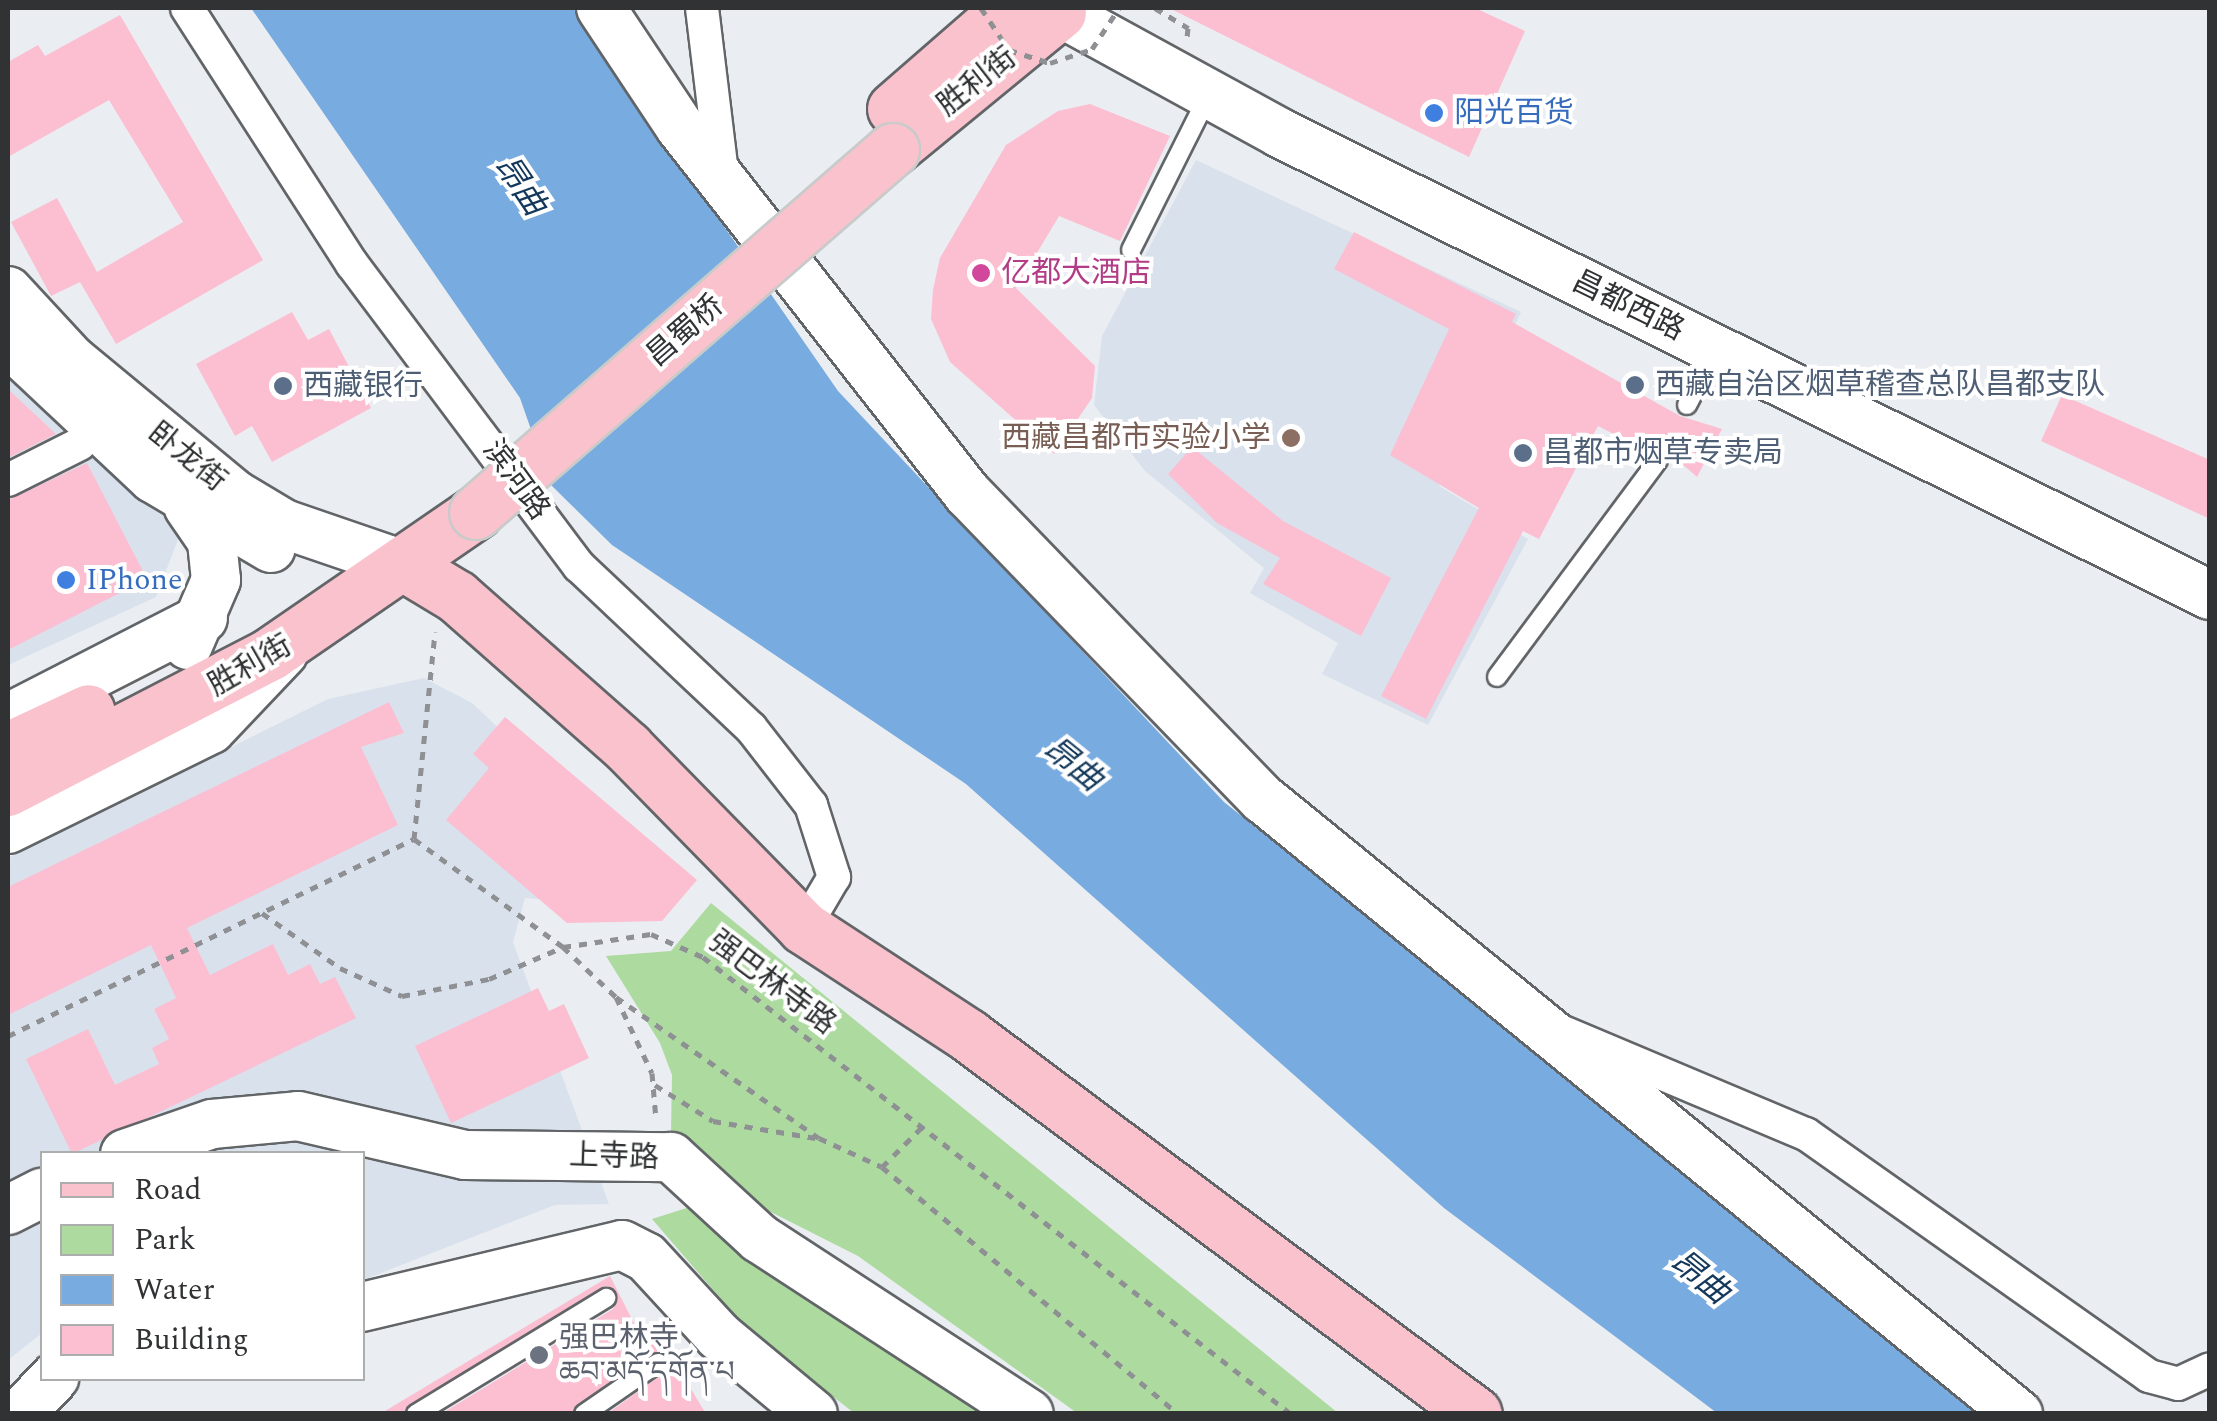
<!DOCTYPE html>
<html>
<head>
<meta charset="utf-8">
<style>
	body { margin:0 }
	#map { position:relative; width:2217px; height:1421px; overflow:hidden; background:#eaedf1; font-family:Spectral,"Noto Sans SC","Noto Serif Tibetan",serif }
	div>[style] { position:absolute }
	.built>* { inset:0; background:#d9e2ec }
	.green>* { inset:0; background:#acda9f }
	.water>* { inset:0; background:#78abdf }
	.building>* { inset:0; background:#fcbed1 }
	.path>* { height:5px; margin-top:-2.5px; transform-origin:0; background:repeating-linear-gradient(90deg,#8e9093 0 8px,transparent 0 16px) }
	.roads { filter:drop-shadow(2px 0 #626568) drop-shadow(-2px 0 #626568) drop-shadow(0 2px #626568) drop-shadow(0 -2px #626568) }
	.lane>* { height:18px; margin:-9px; padding:0 9px; transform-origin:9px; border-radius:9px; background:#fff }
	.street>* { height:32px; margin:-16px; padding:0 16px; transform-origin:16px; border-radius:16px; background:#fff }
	.secondary>* { height:48px; margin:-24px; padding:0 24px; transform-origin:24px; border-radius:24px; background:#fff }
	.primary>* { height:52px; margin:-26px; padding:0 26px; transform-origin:26px; border-radius:26px; background:#fac2cd }
	.path-bridge>* { height:5px; margin-top:-2.5px; transform-origin:0; background:repeating-linear-gradient(90deg,#8e9093 0 8px,transparent 0 16px) }
	.bridges { filter:drop-shadow(2px 0 #c9caca) drop-shadow(-2px 0 #c9caca) drop-shadow(0 2px #c9caca) drop-shadow(0 -2px #c9caca) }
	.primary-bridge>* { height:52px; margin:-26px; padding:0 26px; transform-origin:26px; border-radius:26px; background:#fac2cd }
	.dots>* { width:28px; height:28px; translate:-50% -50%; box-sizing:border-box; border:5px solid #fff; border-radius:50% }
	span { translate:-50% -50%; white-space:nowrap; text-align:center; line-height:1.15; -webkit-text-stroke:8px #fff; paint-order:stroke }
	.street-label { font-size:30px; color:#303233 }
	.shop-label { font-size:30px; color:#366cbe }
	.left { translate:0 -50%; text-align:left }
	.hotel-label { font-size:30px; color:#b23c85 }
	.service-label { font-size:30px; color:#4e5e75 }
	.education-label { font-size:30px; color:#785e54 }
	.right { translate:-100% -50%; text-align:right }
	.worship-label { font-size:30px; color:#5b616d }
	.water-label { font-size:32px; color:#13385b; font-style:italic }
	.frame { position:absolute; inset:0; border:10px solid #303233; pointer-events:none }
	.legend { position:absolute; left:40px; top:1151px; width:325px; height:230px; box-sizing:border-box; background:#fff; border:2px solid #acadad; margin:0; padding:12px 18px; list-style:none; font-size:30px; color:#303233 }
	.legend li { display:flex; align-items:center; gap:20px; height:50px }
	.legend b { width:50px; border:2px solid #acadad }
</style>
</head>
<body>
<div id="map">
	<div class="built">
		<div style="clip-path:polygon(1196px 160px,1521px 312px,1439px 486px,1528px 539px,1428px 725px,1322px 674px,1338px 643px,1250px 593px,1264px 568px,1145px 471px,1094px 405px,1102px 336px)"></div>
		<div style="clip-path:polygon(8px 367px,185px 521px,156px 597px,8px 665px)"></div>
		<div style="clip-path:polygon(424px 678px,472px 703px,651px 871px,625px 907px,525px 898px,513px 942px,609px 1204px,555px 1205px,363px 1280px,362px 1154px,42px 1154px,42px 1333px,8px 1360px,8px 858px,328px 699px)"></div>
	</div>
	<div class="green">
		<div style="clip-path:polygon(711px 903px,1338px 1413px,1077px 1413px,858px 1256px,749px 1201px,671px 1132px,672px 1075px,660px 1043px,606px 956px,671px 951px)"></div>
		<div style="clip-path:polygon(693px 1206px,989px 1413px,854px 1413px,746px 1328px,652px 1219px)"></div>
	</div>
	<div class="water">
		<div style="clip-path:polygon(251px 8px,573px 8px,838px 391px,1224px 802px,1986px 1413px,1717px 1413px,1444px 1208px,966px 784px,612px 545px,550px 484px,520px 398px)"></div>
	</div>
	<div class="building">
		<div style="clip-path:polygon(1169px 8px,1475px 8px,1525px 31px,1469px 157px)"></div>
		<div style="clip-path:polygon(120px 15px,263px 260px,116px 344px,80px 282px,51px 296px,11px 222px,57px 198px,97px 272px,183px 222px,109px 100px,8px 157px,8px 62px,38px 45px,45px 56px)"></div>
		<div style="clip-path:polygon(1090px 104px,1170px 136px,1120px 241px,1059px 216px,1016px 288px,1095px 366px,1092px 398px,1054px 454px,950px 362px,931px 319px,933px 290px,940px 258px,1006px 145px,1058px 111px)"></div>
		<div style="clip-path:polygon(1354px 232px,1516px 314px,1512px 322px,1680px 416px,1722px 429px,1697px 477px,1665px 449px,1649px 452px,1598px 426px,1539px 539px,1523px 531px,1426px 719px,1381px 696px,1479px 508px,1390px 455px,1449px 329px,1334px 269px)"></div>
		<div style="clip-path:polygon(292px 312px,308px 340px,329px 329px,371px 408px,272px 462px,252px 426px,235px 436px,196px 364px)"></div>
		<div style="clip-path:polygon(8px 389px,56px 434px,8px 458px)"></div>
		<div style="clip-path:polygon(2062px 395px,2210px 460px,2210px 519px,2041px 441px)"></div>
		<div style="clip-path:polygon(1192px 447px,1283px 521px,1391px 578px,1361px 636px,1263px 584px,1280px 558px,1217px 523px,1168px 474px)"></div>
		<div style="clip-path:polygon(87px 463px,147px 579px,8px 650px,8px 500px)"></div>
		<div style="clip-path:polygon(389px 702px,404px 733px,361px 747px,398px 825px,187px 928px,210px 975px,273px 944px,288px 975px,310px 964px,320px 984px,335px 977px,356px 1018px,72px 1154px,26px 1059px,88px 1029px,115px 1085px,159px 1064px,152px 1048px,169px 1039px,154px 1009px,176px 998px,151px 945px,8px 1015px,8px 887px)"></div>
		<div style="clip-path:polygon(505px 717px,697px 880px,662px 921px,567px 923px,446px 820px,489px 768px,473px 754px)"></div>
		<div style="clip-path:polygon(538px 988px,549px 1011px,564px 1004px,589px 1058px,451px 1123px,415px 1046px)"></div>
		<div style="clip-path:polygon(610px 1276px,640px 1335px,654px 1327px,706px 1414px,607px 1414px,669px 1369px,658px 1351px,572px 1414px,441px 1414px,613px 1309px,618px 1297px,607px 1286px,404px 1414px,380px 1414px)"></div>
	</div>
	<div class="path">
		<div style="left:1155px;top:8px;width:39px;rotate:31deg"></div>
		<div style="left:1188px;top:28px;width:9px;rotate:96deg"></div>
		<div style="left:414px;top:839px;width:208px;rotate:-84.2deg"></div>
		<div style="left:262px;top:913px;width:95px;rotate:35.2deg"></div>
		<div style="left:340px;top:968px;width:68px;rotate:24.3deg"></div>
		<div style="left:402px;top:996px;width:89px;rotate:-11.1deg"></div>
		<div style="left:489px;top:979px;width:81px;rotate:-23.4deg"></div>
		<div style="left:563px;top:947px;width:73px;rotate:43.3deg"></div>
		<div style="left:616px;top:997px;width:84px;rotate:64.7deg"></div>
		<div style="left:652px;top:1073px;width:47px;rotate:85.1deg"></div>
		<div style="left:616px;top:997px;width:247px;rotate:34.8deg"></div>
		<div style="left:819px;top:1138px;width:69px;rotate:24.7deg"></div>
		<div style="left:882px;top:1167px;width:386px;rotate:39.8deg"></div>
		<div style="left:8px;top:1036px;width:451px;rotate:-25.9deg"></div>
		<div style="left:414px;top:839px;width:184px;rotate:35.9deg"></div>
		<div style="left:563px;top:947px;width:89px;rotate:-8.4deg"></div>
		<div style="left:651px;top:934px;width:57px;rotate:23.9deg"></div>
		<div style="left:703px;top:957px;width:745px;rotate:37.85deg"></div>
		<div style="left:655px;top:1085px;width:68px;rotate:31.8deg"></div>
		<div style="left:713px;top:1121px;width:104px;rotate:9.4deg"></div>
		<div style="left:882px;top:1167px;width:57px;rotate:-45deg"></div>
	</div>
	<div class="roads">
		<div class="lane">
			<div style="left:1131px;top:250px;width:172px;rotate:-63.4deg"></div>
			<div style="left:1687px;top:405px;width:62px;rotate:-62.2deg"></div>
			<div style="left:1497px;top:677px;width:270px;rotate:-53.4deg"></div>
			<div style="left:416px;top:1414px;width:223px;rotate:-31.4deg"></div>
			<div style="left:584px;top:1414px;width:90px;rotate:-34.6deg"></div>
		</div>
		<div class="street">
			<div style="left:187px;top:8px;width:305px;rotate:57.2deg"></div>
			<div style="left:352px;top:264px;width:378px;rotate:53.1deg"></div>
			<div style="left:579px;top:566px;width:236px;rotate:43.3deg"></div>
			<div style="left:751px;top:728px;width:98px;rotate:52.1deg"></div>
			<div style="left:811px;top:805px;width:76px;rotate:72.3deg"></div>
			<div style="left:834px;top:877px;width:59px;rotate:120.5deg"></div>
			<div style="left:702px;top:8px;width:175px;rotate:83.1deg"></div>
			<div style="left:8px;top:480px;width:80px;rotate:-26.6deg"></div>
			<div style="left:1558px;top:1030px;width:269px;rotate:22.8deg"></div>
			<div style="left:1806px;top:1134px;width:420px;rotate:35.2deg"></div>
			<div style="left:2149px;top:1376px;width:30px;rotate:15deg"></div>
			<div style="left:2178px;top:1384px;width:35px;rotate:-25deg"></div>
		</div>
		<div class="secondary">
			<div style="left:601px;top:8px;width:143px;rotate:56.4deg"></div>
			<div style="left:680px;top:127px;width:467px;rotate:51.9deg"></div>
			<div style="left:968px;top:494px;width:424px;rotate:46deg"></div>
			<div style="left:1263px;top:799px;width:974px;rotate:39.17deg"></div>
			<div style="left:1052px;top:8px;width:260px;rotate:28.7deg"></div>
			<div style="left:1280px;top:133px;width:1038px;rotate:26.42deg"></div>
			<div style="left:8px;top:291px;width:94px;rotate:47.2deg"></div>
			<div style="left:72px;top:360px;width:210px;rotate:39.6deg"></div>
			<div style="left:234px;top:494px;width:58px;rotate:31deg"></div>
			<div style="left:284px;top:524px;width:127px;rotate:18.9deg"></div>
			<div style="left:8px;top:342px;width:199px;rotate:43.2deg"></div>
			<div style="left:153px;top:478px;width:137px;rotate:30.7deg"></div>
			<div style="left:188px;top:645px;width:71px;rotate:-66.7deg"></div>
			<div style="left:216px;top:580px;width:39px;rotate:-96deg"></div>
			<div style="left:212px;top:541px;width:42px;rotate:-124.4deg"></div>
			<div style="left:8px;top:718px;width:219px;rotate:-27.1deg"></div>
			<div style="left:8px;top:829px;width:226px;rotate:-26.2deg"></div>
			<div style="left:211px;top:729px;width:105px;rotate:-46.5deg"></div>
			<div style="left:125px;top:1154px;width:92px;rotate:-19deg"></div>
			<div style="left:212px;top:1124px;width:86px;rotate:-5.3deg"></div>
			<div style="left:298px;top:1116px;width:171px;rotate:13.1deg"></div>
			<div style="left:465px;top:1155px;width:206px;rotate:0.6deg"></div>
			<div style="left:671px;top:1157px;width:120px;rotate:42.6deg"></div>
			<div style="left:759px;top:1238px;width:322px;rotate:33.1deg"></div>
			<div style="left:8px;top:1210px;width:38px;rotate:-27deg"></div>
			<div style="left:362px;top:1307px;width:267px;rotate:-13.4deg"></div>
			<div style="left:622px;top:1245px;width:27px;rotate:27deg"></div>
			<div style="left:646px;top:1257px;width:108px;rotate:47.3deg"></div>
			<div style="left:719px;top:1336px;width:122px;rotate:39.7deg"></div>
			<div style="left:20px;top:1414px;width:50px;rotate:-46.6deg"></div>
		</div>
		<div class="primary">
			<div style="left:894px;top:109px;width:154px;rotate:-41deg"></div>
			<div style="left:893px;top:150px;width:216px;rotate:-39.4deg"></div>
			<div style="left:404px;top:565px;width:62px;rotate:31.1deg"></div>
			<div style="left:457px;top:597px;width:228px;rotate:41.4deg"></div>
			<div style="left:628px;top:748px;width:252px;rotate:45.6deg"></div>
			<div style="left:804px;top:928px;width:197px;rotate:33.2deg"></div>
			<div style="left:969px;top:1036px;width:632px;rotate:36.71deg"></div>
			<div style="left:8px;top:749px;width:89px;rotate:-25.1deg"></div>
			<div style="left:8px;top:790px;width:296px;rotate:-27.3deg"></div>
			<div style="left:271px;top:654px;width:249px;rotate:-34.5deg"></div>
		</div>
	</div>
	<div class="path-bridge">
		<div style="left:981px;top:8px;width:50px;rotate:56.3deg"></div>
		<div style="left:1009px;top:50px;width:43px;rotate:17.6deg"></div>
		<div style="left:1050px;top:63px;width:44px;rotate:-18.4deg"></div>
		<div style="left:1092px;top:49px;width:49px;rotate:-56.6deg"></div>
	</div>
	<div class="bridges">
		<div class="primary-bridge">
			<div style="left:476px;top:513px;width:553px;rotate:-41.04deg"></div>
		</div>
	</div>
	<div class="dots">
		<div style="left:1434px;top:113px;background:#3f7fe0"></div>
		<div style="left:981px;top:273px;background:#d1479c"></div>
		<div style="left:1635px;top:385px;background:#5c6f8a"></div>
		<div style="left:283px;top:386px;background:#5c6f8a"></div>
		<div style="left:1291px;top:438px;background:#8d6e63"></div>
		<div style="left:1523px;top:453px;background:#5c6f8a"></div>
		<div style="left:66px;top:580px;background:#3f7fe0"></div>
		<div style="left:539px;top:1355px;background:#6b7280"></div>
	</div>
	<div class="street-label">
		<span style="left:977px;top:82px;rotate:-38deg">胜利街</span>
		<span style="left:1628px;top:306px;rotate:26deg">昌都西路</span>
		<span style="left:685px;top:331px;rotate:-41deg">昌蜀桥</span>
		<span style="left:187px;top:457px;rotate:39deg">卧龙街</span>
		<span style="left:516px;top:480px;rotate:54deg">滨河路</span>
		<span style="left:250px;top:666px;rotate:-30deg">胜利街</span>
		<span style="left:772px;top:983px;rotate:37deg">强巴林寺路</span>
		<span style="left:614px;top:1157px;rotate:2deg">上寺路</span>
	</div>
	<div class="shop-label">
		<span class="left" style="left:1454px;top:113px">阳光百货</span>
		<span class="left" style="left:86px;top:580px">IPhone</span>
	</div>
	<div class="hotel-label">
		<span class="left" style="left:1001px;top:273px">亿都大酒店</span>
	</div>
	<div class="service-label">
		<span class="left" style="left:1655px;top:385px">西藏自治区烟草稽查总队昌都支队</span>
		<span class="left" style="left:303px;top:386px">西藏银行</span>
		<span class="left" style="left:1543px;top:453px">昌都市烟草专卖局</span>
	</div>
	<div class="education-label">
		<span class="right" style="left:1271px;top:438px">西藏昌都市实验小学</span>
	</div>
	<div class="worship-label">
		<span class="left" style="left:559px;top:1355px">强巴林寺<br>ཆབ་མདོ་དགོན་པ</span>
	</div>
	<div class="water-label">
		<span style="left:519px;top:186px;rotate:56deg">昂曲</span>
		<span style="left:1072px;top:765px;rotate:39deg">昂曲</span>
		<span style="left:1699px;top:1278px;rotate:39deg">昂曲</span>
	</div>
	<div class="frame"></div>
	<ul class="legend">
	<li><b style="height:12px;background:#fac2cd"></b>Road</li>
	<li><b style="height:28px;background:#acda9f"></b>Park</li>
	<li><b style="height:28px;background:#78abdf"></b>Water</li>
	<li><b style="height:28px;background:#fcbed1"></b>Building</li>
	</ul>
</div>
</body>
</html>
